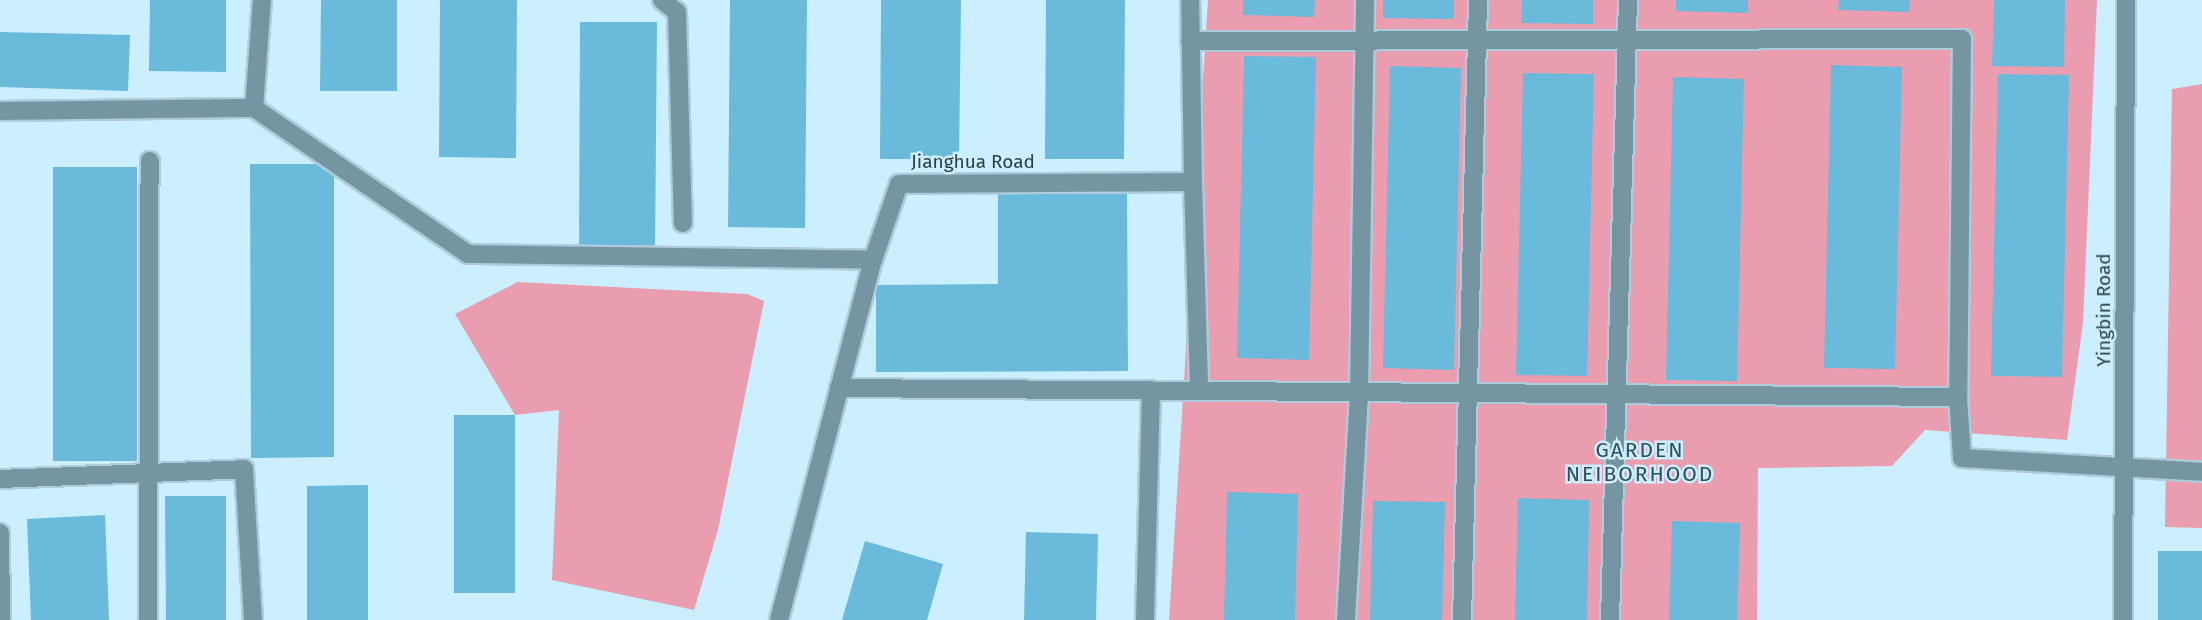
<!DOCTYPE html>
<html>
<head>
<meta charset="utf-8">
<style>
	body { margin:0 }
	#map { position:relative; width:2202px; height:620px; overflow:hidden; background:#ccefff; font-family:"Fira Sans",sans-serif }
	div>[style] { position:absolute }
	.forest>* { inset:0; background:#e99dae }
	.building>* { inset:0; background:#69badb }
	.roads { filter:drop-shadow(2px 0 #adcbda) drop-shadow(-2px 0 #adcbda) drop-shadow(0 2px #adcbda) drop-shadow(0 -2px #adcbda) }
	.minor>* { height:18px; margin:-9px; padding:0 9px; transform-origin:9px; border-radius:9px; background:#7595a3 }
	span { translate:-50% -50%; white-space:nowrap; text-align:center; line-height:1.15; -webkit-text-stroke:5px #ccefff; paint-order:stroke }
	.street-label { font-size:19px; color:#2f3d44 }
	.neighbourhood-label { font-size:21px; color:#304e5b; letter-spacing:2px }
</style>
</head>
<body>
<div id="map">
	<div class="forest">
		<div style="clip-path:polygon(1208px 0,2097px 0,2083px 323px,2067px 440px,1925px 430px,1892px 466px,1758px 468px,1757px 620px,1169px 620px)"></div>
		<div style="clip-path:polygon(2202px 84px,2202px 528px,2165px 527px,2172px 89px)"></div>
		<div style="clip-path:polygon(518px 282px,747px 294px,764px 301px,718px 530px,694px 610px,552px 580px,559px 410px,515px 415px,455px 314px)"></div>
	</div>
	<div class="building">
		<div style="clip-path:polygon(150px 0,226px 0,226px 72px,149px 71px)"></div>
		<div style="clip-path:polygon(321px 0,397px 0,397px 91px,320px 91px)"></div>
		<div style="clip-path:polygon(440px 0,517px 0,516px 158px,439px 157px)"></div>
		<div style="clip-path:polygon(730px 0,807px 0,805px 228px,728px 227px)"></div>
		<div style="clip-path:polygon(881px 0,961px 0,959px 159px,880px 159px)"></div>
		<div style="clip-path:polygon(1046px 0,1125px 0,1124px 159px,1045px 159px)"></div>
		<div style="clip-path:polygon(1243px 0,1315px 0,1314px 17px,1243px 15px)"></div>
		<div style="clip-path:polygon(1383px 0,1454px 0,1454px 19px,1383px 18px)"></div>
		<div style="clip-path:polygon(1522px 0,1593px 0,1593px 24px,1521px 23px)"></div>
		<div style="clip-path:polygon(1676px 0,1748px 0,1748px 13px,1676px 11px)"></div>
		<div style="clip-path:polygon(1839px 0,1910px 0,1909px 12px,1838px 10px)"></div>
		<div style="clip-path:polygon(1994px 0,2065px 0,2064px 67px,1992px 66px)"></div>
		<div style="clip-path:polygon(580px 22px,657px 22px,655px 249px,579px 249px)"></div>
		<div style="clip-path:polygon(0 32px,130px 35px,128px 91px,0 87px)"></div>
		<div style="clip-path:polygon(1244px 56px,1316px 57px,1309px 360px,1237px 358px)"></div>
		<div style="clip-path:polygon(1831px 65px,1902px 67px,1895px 369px,1824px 368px)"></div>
		<div style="clip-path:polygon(1390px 66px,1461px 68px,1454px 370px,1383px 368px)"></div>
		<div style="clip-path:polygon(1523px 73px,1594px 74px,1587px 376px,1516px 375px)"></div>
		<div style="clip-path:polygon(1998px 74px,2069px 75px,2062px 377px,1991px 376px)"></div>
		<div style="clip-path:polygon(1673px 77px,1744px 79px,1737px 381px,1666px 380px)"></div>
		<div style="clip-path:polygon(250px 164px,334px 164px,334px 457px,251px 458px)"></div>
		<div style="clip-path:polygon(53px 167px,137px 167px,137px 461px,53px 461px)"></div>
		<div style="clip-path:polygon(1127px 191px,1128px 371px,876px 372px,876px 285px,998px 284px,998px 192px)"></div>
		<div style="clip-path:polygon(454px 415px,515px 415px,515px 593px,454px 593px)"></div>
		<div style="clip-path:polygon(368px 485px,368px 620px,307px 620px,307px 486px)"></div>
		<div style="clip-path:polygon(1227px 492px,1298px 494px,1295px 620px,1224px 620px)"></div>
		<div style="clip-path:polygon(165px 496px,226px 496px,226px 620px,166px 620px)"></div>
		<div style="clip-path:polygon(1518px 498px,1589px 500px,1587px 620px,1515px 620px)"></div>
		<div style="clip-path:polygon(1373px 501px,1445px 502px,1442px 620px,1370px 620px)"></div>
		<div style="clip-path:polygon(105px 515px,109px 620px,31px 620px,27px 519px)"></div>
		<div style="clip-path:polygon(1672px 521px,1740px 523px,1737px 620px,1669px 620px)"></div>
		<div style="clip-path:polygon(1026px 532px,1098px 534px,1096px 620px,1024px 620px)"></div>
		<div style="clip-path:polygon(865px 541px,943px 564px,927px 620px,842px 620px)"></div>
		<div style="clip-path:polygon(2158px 551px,2202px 551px,2202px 620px,2158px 620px)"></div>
	</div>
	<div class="roads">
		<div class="minor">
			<div style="left:662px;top:0;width:19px;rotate:39deg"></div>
			<div style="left:677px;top:12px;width:211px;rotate:88.4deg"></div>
			<div style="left:1190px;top:41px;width:772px;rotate:-0.15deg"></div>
			<div style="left:1962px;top:39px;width:358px;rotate:90.6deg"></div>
			<div style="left:254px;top:108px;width:108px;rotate:-85.8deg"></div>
			<div style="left:0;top:111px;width:254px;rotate:-0.7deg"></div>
			<div style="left:254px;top:108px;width:259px;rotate:34.3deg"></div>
			<div style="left:468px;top:254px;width:405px;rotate:0.8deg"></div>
			<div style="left:1193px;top:182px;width:208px;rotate:88.3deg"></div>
			<div style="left:839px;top:388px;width:1119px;rotate:0.46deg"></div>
			<div style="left:1958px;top:397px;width:61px;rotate:86.2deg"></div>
			<div style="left:1962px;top:458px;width:240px;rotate:3.3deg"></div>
			<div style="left:0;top:479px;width:244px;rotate:-2.3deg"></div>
			<div style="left:244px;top:469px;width:151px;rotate:86.6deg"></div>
			<div style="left:0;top:533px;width:87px;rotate:89.3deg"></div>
			<div style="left:148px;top:620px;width:459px;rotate:-89.8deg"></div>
			<div style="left:779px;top:620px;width:372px;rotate:-75.4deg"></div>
			<div style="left:873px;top:260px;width:80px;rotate:-71.1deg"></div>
			<div style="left:899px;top:184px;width:294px;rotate:-0.4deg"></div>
			<div style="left:1193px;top:182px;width:182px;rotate:-90.9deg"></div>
			<div style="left:1145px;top:620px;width:230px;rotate:-88.5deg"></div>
			<div style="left:1346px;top:620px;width:228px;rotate:-86.7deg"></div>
			<div style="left:1359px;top:392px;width:392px;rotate:-89.1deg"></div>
			<div style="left:1462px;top:620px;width:620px;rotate:-88.52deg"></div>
			<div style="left:1610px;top:620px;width:620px;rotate:-88.34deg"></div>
			<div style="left:2123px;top:620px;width:620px;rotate:-89.72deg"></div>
		</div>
	</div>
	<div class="street-label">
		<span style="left:973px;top:162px">Jianghua Road</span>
		<span style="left:2104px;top:310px;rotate:-90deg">Yingbin Road</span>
	</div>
	<div class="neighbourhood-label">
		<span style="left:1640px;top:462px">GARDEN<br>NEIBORHOOD</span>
	</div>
</div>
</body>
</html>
